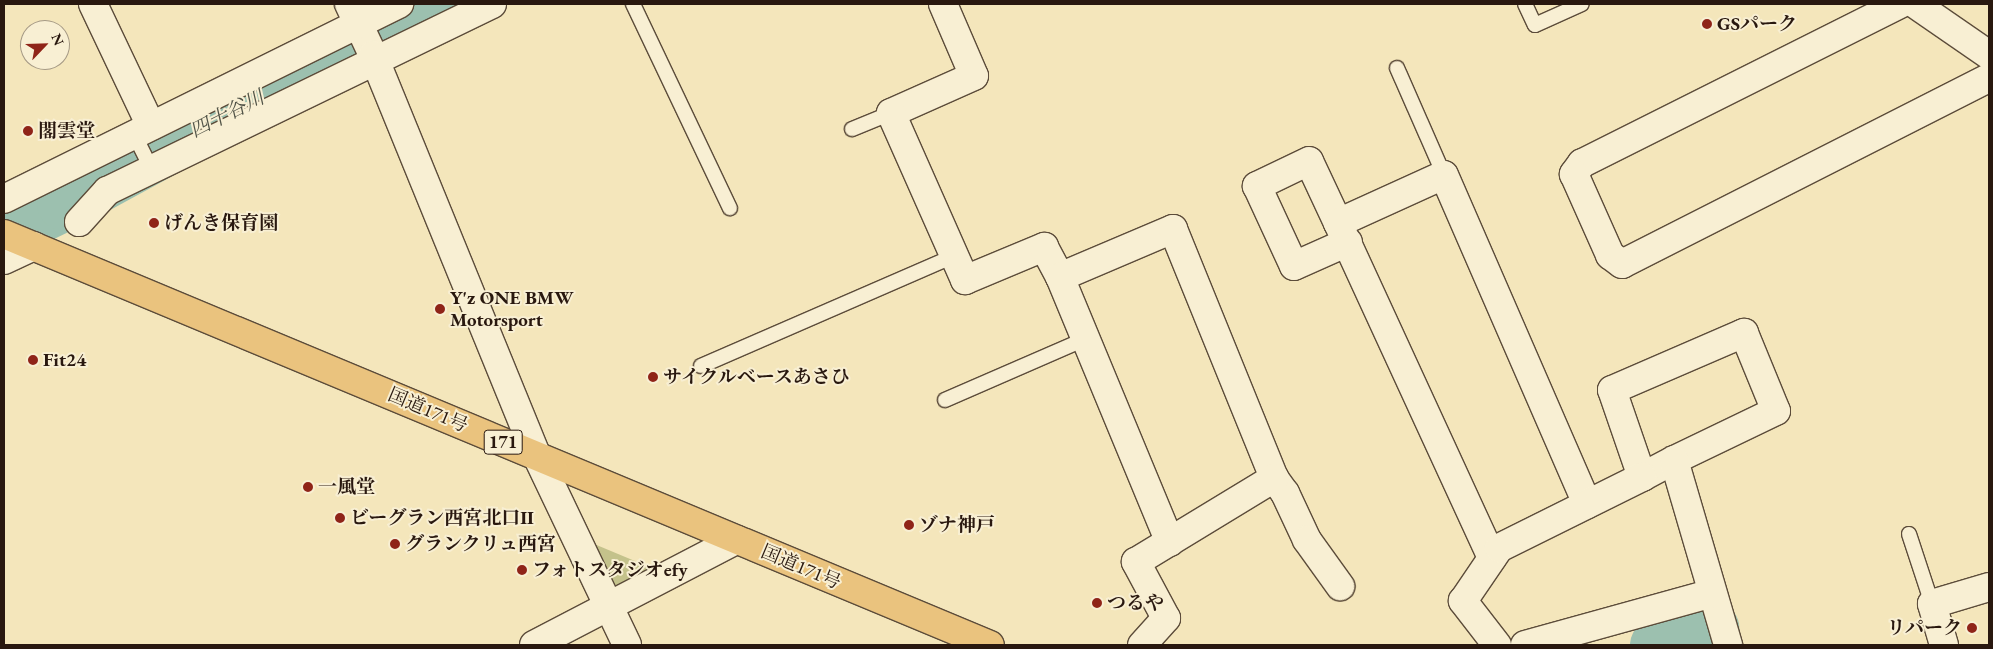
<!DOCTYPE html>
<html>
<head>
<meta charset="utf-8">
<style>
	body { margin:0 }
	#map { position:relative; width:1993px; height:649px; overflow:hidden; background:#f4e6bb; font-family:"EB Garamond","Noto Serif JP",serif }
	div>[style] { position:absolute }
	.green>* { inset:0; background:#c4c28b }
	.river>* { height:55px; margin:-27.5px; padding:0 27.5px; transform-origin:27.5px; border-radius:27.5px; background:#9cc0af }
	.roads { filter:drop-shadow(1px 0 #5c4c3a) drop-shadow(-1px 0 #5c4c3a) drop-shadow(0 1px #5c4c3a) drop-shadow(0 -1px #5c4c3a) }
	.lane>* { height:14px; margin:-7px; padding:0 7px; transform-origin:7px; border-radius:7px; background:#f8efd3 }
	.street>* { height:28px; margin:-14px; padding:0 14px; transform-origin:14px; border-radius:14px; background:#f8efd3 }
	.secondary>* { height:28px; margin:-14px; padding:0 14px; transform-origin:14px; border-radius:14px; background:#f8efd3 }
	.highway>* { height:28px; margin:-14px; padding:0 14px; transform-origin:14px; border-radius:14px; background:#eac37e }
	.dots>* { width:14px; height:14px; translate:-50% -50%; box-sizing:border-box; border:2px solid #f8efd3; border-radius:50% }
	span { translate:-50% -50%; white-space:nowrap; text-align:center; line-height:1.15; -webkit-text-stroke:4px #f8efd3; paint-order:stroke }
	.shield-label span { padding:1px 4px; background:#f8efd3; border:1px solid; border-radius:4px; -webkit-text-stroke-width:0 }
	.shield-label { font-size:18px; color:#29180f; font-weight:700 }
	.poi-label { font-size:19px; color:#29180f; font-weight:700 }
	.left { translate:0 -50%; text-align:left }
	.right { translate:-100% -50%; text-align:right }
	.street-label { font-size:19px; color:#29180f }
	.water-label { font-size:20px; color:#515347; font-style:italic }
	.frame { position:absolute; inset:0; border:5px solid #29180f; pointer-events:none }
	.north { position:absolute; left:20px; top:20px; width:50px; height:50px; box-sizing:border-box; background:#f8efd3; border:1px solid #a59985; border-radius:50%; rotate:66deg; font-size:14px; font-weight:700; line-height:20px; text-align:center; color:#29180f }
	.north::after { content:''; display:block; margin:auto; width:18px; height:22px; background:#8f2418; clip-path:polygon(50% 0,100% 100%,50% 72%,0 100%) }
</style>
</head>
<body>
<div id="map">
	<div class="green">
		<div style="clip-path:polygon(587px 541px,654px 569px,619px 587px,607px 582px)"></div>
	</div>
	<div class="river">
		<div style="left:4px;top:232px;width:67px;rotate:-25.8deg"></div>
		<div style="left:64px;top:203px;width:211px;rotate:-28.6deg"></div>
		<div style="left:249px;top:102px;width:226px;rotate:-25.7deg"></div>
		<div style="left:1657px;top:645px;width:57px;rotate:-17.5deg"></div>
	</div>
	<div class="roads">
		<div class="lane">
			<div style="left:633px;top:4px;width:226px;rotate:64.6deg"></div>
			<div style="left:1525px;top:4px;width:23px;rotate:65deg"></div>
			<div style="left:1535px;top:25px;width:51px;rotate:-24.1deg"></div>
			<div style="left:1397px;top:68px;width:117px;rotate:66.3deg"></div>
			<div style="left:852px;top:129px;width:42px;rotate:-22.3deg"></div>
			<div style="left:134px;top:134px;width:40px;rotate:63.4deg"></div>
			<div style="left:701px;top:366px;width:276px;rotate:-23.5deg"></div>
			<div style="left:945px;top:400px;width:153px;rotate:-23.5deg"></div>
			<div style="left:1909px;top:534px;width:74px;rotate:71.8deg"></div>
		</div>
		<div class="street">
			<div style="left:93px;top:4px;width:135px;rotate:64.6deg"></div>
			<div style="left:349px;top:4px;width:56px;rotate:64.8deg"></div>
			<div style="left:373px;top:55px;width:433px;rotate:67.8deg"></div>
			<div style="left:537px;top:456px;width:209px;rotate:64.5deg"></div>
			<div style="left:943px;top:4px;width:78px;rotate:66.7deg"></div>
			<div style="left:974px;top:76px;width:91px;rotate:156deg"></div>
			<div style="left:891px;top:113px;width:183px;rotate:66.1deg"></div>
			<div style="left:965px;top:280px;width:86px;rotate:-22.7deg"></div>
			<div style="left:1044px;top:247px;width:34px;rotate:62deg"></div>
			<div style="left:1060px;top:277px;width:287px;rotate:67.5deg"></div>
			<div style="left:1900px;top:4px;width:356px;rotate:153.4deg"></div>
			<div style="left:1582px;top:163px;width:14px;rotate:126deg"></div>
			<div style="left:1574px;top:174px;width:89px;rotate:66deg"></div>
			<div style="left:1610px;top:255px;width:15px;rotate:37deg"></div>
			<div style="left:1622px;top:264px;width:411px;rotate:-26.9deg"></div>
			<div style="left:1915px;top:4px;width:90px;rotate:34.6deg"></div>
			<div style="left:79px;top:222px;width:42px;rotate:-47.9deg"></div>
			<div style="left:107px;top:191px;width:428px;rotate:-25.9deg"></div>
			<div style="left:1338px;top:223px;width:68px;rotate:-115.1deg"></div>
			<div style="left:1309px;top:161px;width:58px;rotate:154.3deg"></div>
			<div style="left:1257px;top:186px;width:88px;rotate:65.2deg"></div>
			<div style="left:1294px;top:266px;width:59px;rotate:-24deg"></div>
			<div style="left:4px;top:260px;width:33px;rotate:-25deg"></div>
			<div style="left:1060px;top:277px;width:123px;rotate:-23deg"></div>
			<div style="left:1173px;top:229px;width:269px;rotate:67.9deg"></div>
			<div style="left:1274px;top:478px;width:19px;rotate:54deg"></div>
			<div style="left:1285px;top:493px;width:52px;rotate:64.9deg"></div>
			<div style="left:1307px;top:540px;width:57px;rotate:54.3deg"></div>
			<div style="left:1674px;top:460px;width:36px;rotate:152deg"></div>
			<div style="left:1642px;top:477px;width:92px;rotate:-109deg"></div>
			<div style="left:1612px;top:390px;width:144px;rotate:-23.4deg"></div>
			<div style="left:1744px;top:333px;width:84px;rotate:67.7deg"></div>
			<div style="left:1776px;top:411px;width:113px;rotate:154.3deg"></div>
			<div style="left:1674px;top:460px;width:193px;rotate:73.7deg"></div>
			<div style="left:1492px;top:558px;width:369px;rotate:-114.7deg"></div>
			<div style="left:1338px;top:223px;width:116px;rotate:-24.4deg"></div>
			<div style="left:1444px;top:175px;width:359px;rotate:66.5deg"></div>
			<div style="left:534px;top:645px;width:228px;rotate:-27.5deg"></div>
			<div style="left:1142px;top:645px;width:36px;rotate:-48deg"></div>
			<div style="left:1166px;top:618px;width:64px;rotate:-118.2deg"></div>
			<div style="left:1136px;top:562px;width:162px;rotate:-31.3deg"></div>
			<div style="left:1497px;top:645px;width:56px;rotate:-127.7deg"></div>
			<div style="left:1463px;top:601px;width:64px;rotate:-55.8deg"></div>
			<div style="left:1499px;top:548px;width:160px;rotate:-26.4deg"></div>
			<div style="left:1525px;top:645px;width:194px;rotate:-15.5deg"></div>
			<div style="left:1944px;top:645px;width:43px;rotate:-106.3deg"></div>
			<div style="left:1932px;top:604px;width:59px;rotate:-16.6deg"></div>
		</div>
		<div class="secondary">
			<div style="left:4px;top:199px;width:441px;rotate:-26.3deg"></div>
		</div>
		<div class="highway">
			<div style="left:4px;top:234px;width:1068px;rotate:22.63deg"></div>
		</div>
	</div>
	<div class="dots">
		<div style="left:1707px;top:24px;background:#8f2418"></div>
		<div style="left:28px;top:131px;background:#8f2418"></div>
		<div style="left:154px;top:223px;background:#8f2418"></div>
		<div style="left:440px;top:309px;background:#8f2418"></div>
		<div style="left:33px;top:360px;background:#8f2418"></div>
		<div style="left:653px;top:377px;background:#8f2418"></div>
		<div style="left:308px;top:487px;background:#8f2418"></div>
		<div style="left:340px;top:518px;background:#8f2418"></div>
		<div style="left:909px;top:525px;background:#8f2418"></div>
		<div style="left:395px;top:544px;background:#8f2418"></div>
		<div style="left:522px;top:570px;background:#8f2418"></div>
		<div style="left:1097px;top:603px;background:#8f2418"></div>
		<div style="left:1972px;top:628px;background:#8f2418"></div>
	</div>
	<div class="shield-label">
		<span style="left:503px;top:442px">171</span>
	</div>
	<div class="poi-label">
		<span class="left" style="left:1717px;top:24px">GSパーク</span>
		<span class="left" style="left:38px;top:131px">閣雲堂</span>
		<span class="left" style="left:164px;top:223px">げんき保育園</span>
		<span class="left" style="left:450px;top:309px">Y'z ONE BMW<br>Motorsport</span>
		<span class="left" style="left:43px;top:360px">Fit24</span>
		<span class="left" style="left:663px;top:377px">サイクルベースあさひ</span>
		<span class="left" style="left:318px;top:487px">一風堂</span>
		<span class="left" style="left:350px;top:518px">ビーグラン西宮北口Ⅱ</span>
		<span class="left" style="left:919px;top:525px">ゾナ神戸</span>
		<span class="left" style="left:405px;top:544px">グランクリュ西宮</span>
		<span class="left" style="left:532px;top:570px">フォトスタジオefy</span>
		<span class="left" style="left:1107px;top:603px">つるや</span>
		<span class="right" style="left:1962px;top:628px">リパーク</span>
	</div>
	<div class="street-label">
		<span style="left:428px;top:410px;rotate:23deg">国道171号</span>
		<span style="left:801px;top:567px;rotate:23deg">国道171号</span>
	</div>
	<div class="water-label">
		<span style="left:227px;top:114px;rotate:-27deg">四十谷川</span>
	</div>
	<div class="frame"></div>
	<div class="north">N</div>
</div>
</body>
</html>
